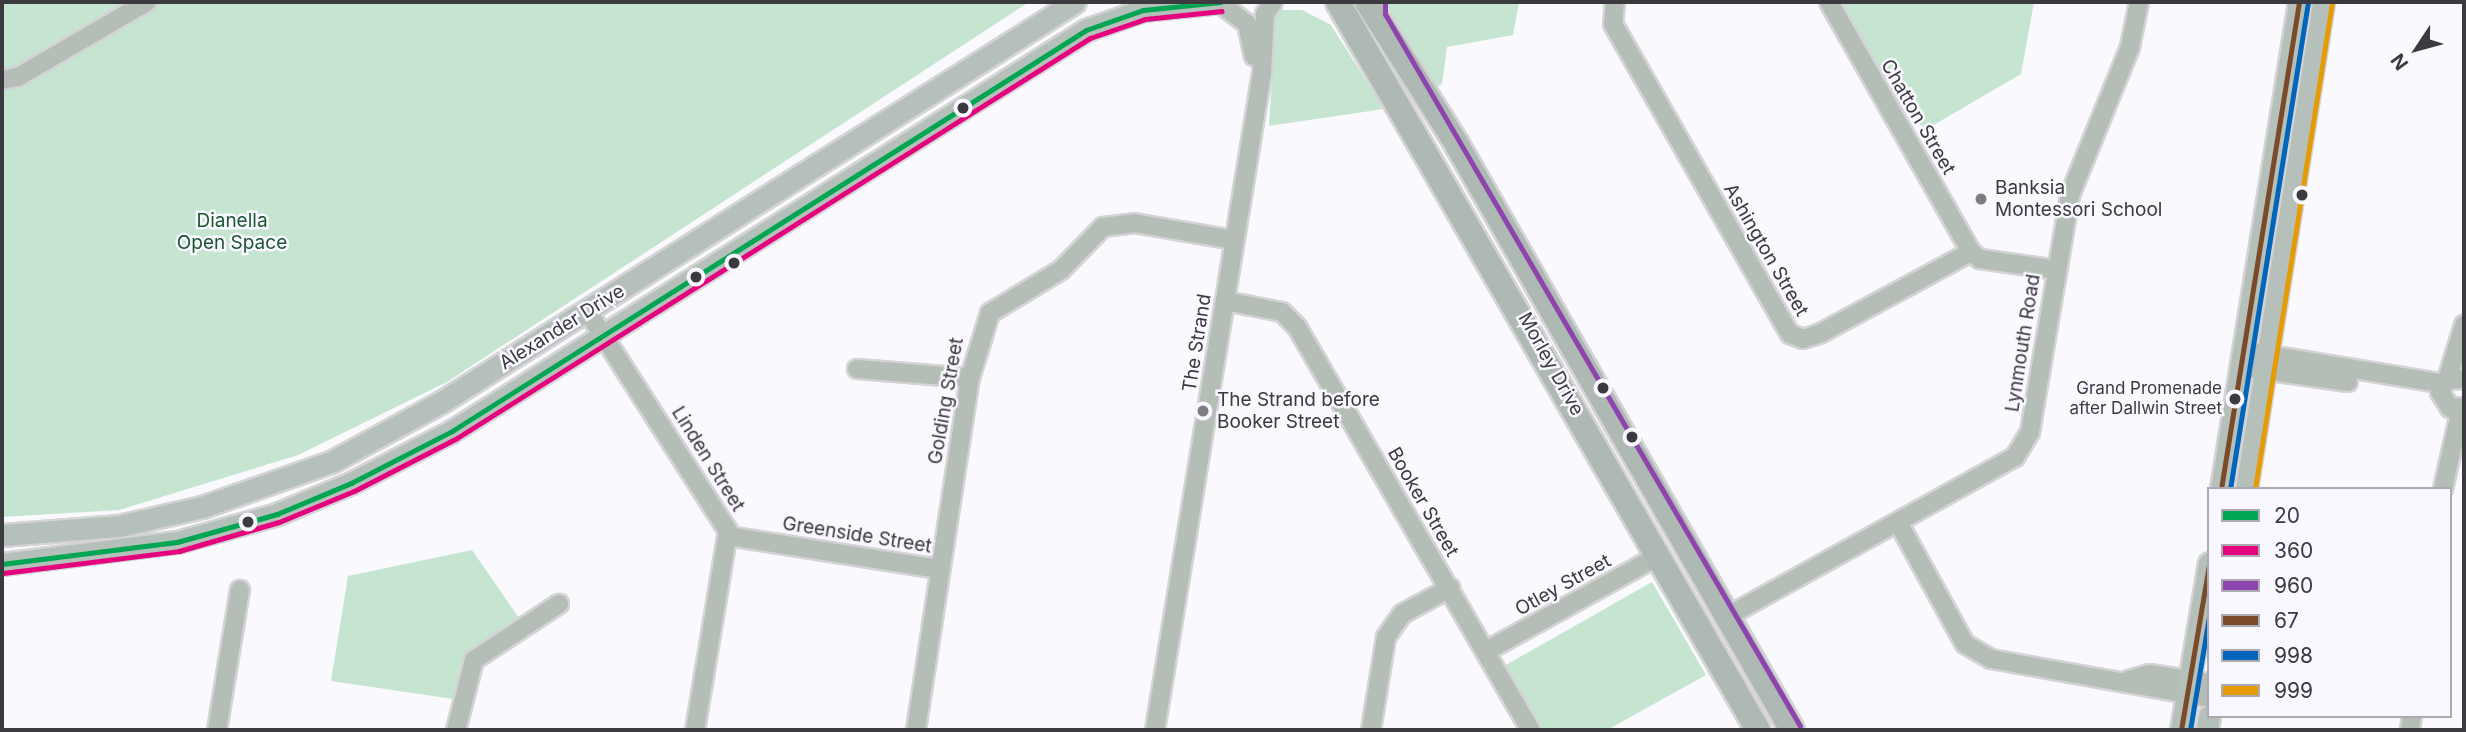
<!DOCTYPE html>
<html>
<head>
<meta charset="utf-8">
<style>
	body { margin:0 }
	#map { position:relative; width:2466px; height:732px; overflow:hidden; background:#faf9fd; font-family:Inter,sans-serif }
	div>[style] { position:absolute }
	.green>* { inset:0; background:#c6e5d0 }
	.roads { filter:drop-shadow(2px 0 #d4d4d6) drop-shadow(-2px 0 #d4d4d6) drop-shadow(0 2px #d4d4d6) drop-shadow(0 -2px #d4d4d6) }
	.minor>* { height:18px; margin:-9px; padding:0 9px; transform-origin:9px; border-radius:9px; background:#b4beb7 }
	.major>* { height:21px; margin:-10.5px; padding:0 10.5px; transform-origin:10.5px; border-radius:10.5px; background:#b6c0ba }
	.highway>* { height:24px; margin:-12px; padding:0 12px; transform-origin:12px; border-radius:12px; background:#afb9b4 }
	.bus-1>* { height:5px; margin:-2.5px; padding:0 2.5px; transform-origin:2.5px; border-radius:2.5px; background:#00a651 }
	.bus-2>* { height:5px; margin:-2.5px; padding:0 2.5px; transform-origin:2.5px; border-radius:2.5px; background:#e5007d }
	.bus-3>* { height:5px; margin:-2.5px; padding:0 2.5px; transform-origin:2.5px; border-radius:2.5px; background:#8e44ad }
	.bus-4>* { height:5px; margin:-2.5px; padding:0 2.5px; transform-origin:2.5px; border-radius:2.5px; background:#7a4b2a }
	.bus-5>* { height:5px; margin:-2.5px; padding:0 2.5px; transform-origin:2.5px; border-radius:2.5px; background:#0065bd }
	.bus-6>* { height:5px; margin:-2.5px; padding:0 2.5px; transform-origin:2.5px; border-radius:2.5px; background:#e49b06 }
	.dots>* { width:19px; height:19px; translate:-50% -50%; box-sizing:border-box; border:4px solid #f9f7ff; border-radius:50% }
	span { translate:-50% -50%; white-space:nowrap; text-align:center; line-height:1.15; -webkit-text-stroke:5px #f9f7ff; paint-order:stroke }
	.bus-label { font-size:17px; color:#3b3a3e }
	.right { translate:-100% -50%; text-align:right }
	.street-label { font-size:19px; color:#3b3a3e }
	.poi-label { font-size:19px; color:#3b3a3e }
	.left { translate:0 -50%; text-align:left }
	.park-label { font-size:19px; color:#1c5732 }
	.frame { position:absolute; inset:0; border:4px solid #3b3a3e; pointer-events:none }
	.legend { position:absolute; left:2207px; top:487px; width:245px; height:231px; box-sizing:border-box; background:#f9f7ff; border:2px solid #adabb2; margin:0; padding:9px 12px; list-style:none; font-size:21px; color:#3b3a3e }
	.legend li { display:flex; align-items:center; gap:14px; height:35px }
	.legend b { width:35px; border:2px solid #adabb2 }
	.north { position:absolute; left:2382px; top:14px; width:70px; height:70px; -webkit-text-stroke:5px #f9f7ff; paint-order:stroke; rotate:234deg; font-size:19px; font-weight:700; line-height:28px; text-align:center; color:#3b3a3e }
	.north::after { content:''; display:block; margin:auto; width:24px; height:32px; background:#3b3a3e; clip-path:polygon(50% 0,100% 100%,50% 72%,0 100%) }
</style>
</head>
<body>
<div id="map">
	<div class="green">
		<div style="clip-path:polygon(2px 2px,1029px 2px,447px 382px,298px 455px,119px 510px,2px 517px)"></div>
		<div style="clip-path:polygon(1385px 2px,1519px 2px,1513px 35px,1447px 47px,1442px 84px,1433px 89px)"></div>
		<div style="clip-path:polygon(1841px 2px,2034px 2px,2021px 74px,1925px 130px,1898px 101px)"></div>
		<div style="clip-path:polygon(1276px 10px,1302px 10px,1331px 25px,1384px 109px,1269px 126px)"></div>
		<div style="clip-path:polygon(472px 550px,521px 621px,464px 666px,453px 699px,331px 681px,348px 576px)"></div>
		<div style="clip-path:polygon(1652px 582px,1706px 675px,1607px 730px,1541px 730px,1504px 666px)"></div>
	</div>
	<div class="roads">
		<div class="minor">
			<div style="left:1218px;top:2px;width:36px;rotate:37deg"></div>
			<div style="left:1247px;top:24px;width:33px;rotate:78deg"></div>
			<div style="left:1615px;top:2px;width:22px;rotate:95deg"></div>
			<div style="left:1613px;top:24px;width:357px;rotate:60.3deg"></div>
			<div style="left:1790px;top:334px;width:14px;rotate:21deg"></div>
			<div style="left:1803px;top:339px;width:19px;rotate:-18deg"></div>
			<div style="left:1821px;top:333px;width:170px;rotate:-28.4deg"></div>
			<div style="left:1971px;top:252px;width:11px;rotate:38deg"></div>
			<div style="left:1980px;top:259px;width:78px;rotate:8.1deg"></div>
			<div style="left:1829px;top:2px;width:288px;rotate:60.4deg"></div>
			<div style="left:2px;top:80px;width:16px;rotate:-11deg"></div>
			<div style="left:18px;top:77px;width:149px;rotate:-30.2deg"></div>
			<div style="left:1225px;top:301px;width:58px;rotate:10.9deg"></div>
			<div style="left:1282px;top:312px;width:21px;rotate:45deg"></div>
			<div style="left:1297px;top:327px;width:466px;rotate:59.9deg"></div>
			<div style="left:588px;top:312px;width:260px;rotate:57.4deg"></div>
			<div style="left:728px;top:531px;width:202px;rotate:99.4deg"></div>
			<div style="left:2245px;top:351px;width:202px;rotate:9.4deg"></div>
			<div style="left:2242px;top:367px;width:107px;rotate:8.1deg"></div>
			<div style="left:857px;top:369px;width:113px;rotate:4.6deg"></div>
			<div style="left:2464px;top:379px;width:17px;rotate:177deg"></div>
			<div style="left:2447px;top:380px;width:14px;rotate:120deg"></div>
			<div style="left:2440px;top:392px;width:19px;rotate:58deg"></div>
			<div style="left:2450px;top:408px;width:14px;rotate:-4deg"></div>
			<div style="left:2447px;top:380px;width:58px;rotate:-72.8deg"></div>
			<div style="left:2443px;top:489px;width:82px;rotate:-77.3deg"></div>
			<div style="left:1899px;top:524px;width:137px;rotate:61.2deg"></div>
			<div style="left:1965px;top:644px;width:30px;rotate:30deg"></div>
			<div style="left:1991px;top:659px;width:221px;rotate:10.1deg"></div>
			<div style="left:728px;top:536px;width:214px;rotate:8.9deg"></div>
			<div style="left:1728px;top:616px;width:328px;rotate:-29deg"></div>
			<div style="left:2015px;top:457px;width:29px;rotate:-59deg"></div>
			<div style="left:2030px;top:432px;width:240px;rotate:-80.4deg"></div>
			<div style="left:2070px;top:195px;width:160px;rotate:-67.9deg"></div>
			<div style="left:2130px;top:47px;width:46px;rotate:-78.7deg"></div>
			<div style="left:1488px;top:650px;width:194px;rotate:-28.9deg"></div>
			<div style="left:2129px;top:680px;width:22px;rotate:-16deg"></div>
			<div style="left:2150px;top:674px;width:60px;rotate:8.7deg"></div>
			<div style="left:217px;top:730px;width:142px;rotate:-80.7deg"></div>
			<div style="left:456px;top:730px;width:72px;rotate:-75.6deg"></div>
			<div style="left:474px;top:660px;width:102px;rotate:-33.4deg"></div>
			<div style="left:916px;top:730px;width:356px;rotate:-81.3deg"></div>
			<div style="left:970px;top:378px;width:68px;rotate:-72.9deg"></div>
			<div style="left:990px;top:313px;width:83px;rotate:-31.2deg"></div>
			<div style="left:1061px;top:270px;width:60px;rotate:-45.7deg"></div>
			<div style="left:1103px;top:227px;width:31px;rotate:-7deg"></div>
			<div style="left:1134px;top:223px;width:102px;rotate:9.6deg"></div>
			<div style="left:1155px;top:730px;width:666px;rotate:-80.75deg"></div>
			<div style="left:1262px;top:73px;width:59px;rotate:-87.1deg"></div>
			<div style="left:1265px;top:14px;width:14px;rotate:-56deg"></div>
			<div style="left:1371px;top:730px;width:94px;rotate:-80.8deg"></div>
			<div style="left:1386px;top:637px;width:28px;rotate:-55deg"></div>
			<div style="left:1402px;top:614px;width:55px;rotate:-28.4deg"></div>
			<div style="left:2410px;top:730px;width:14px;rotate:-82deg"></div>
		</div>
		<div class="major">
			<div style="left:2221px;top:489px;width:493px;rotate:-80.9deg"></div>
			<div style="left:2246px;top:489px;width:493px;rotate:-81deg"></div>
			<div style="left:2px;top:535px;width:117px;rotate:-4.4deg"></div>
			<div style="left:119px;top:526px;width:85px;rotate:-12.9deg"></div>
			<div style="left:202px;top:507px;width:139px;rotate:-19.3deg"></div>
			<div style="left:333px;top:461px;width:125px;rotate:-28.6deg"></div>
			<div style="left:443px;top:401px;width:747px;rotate:-32.27deg"></div>
			<div style="left:2px;top:564px;width:176px;rotate:-7.2deg"></div>
			<div style="left:177px;top:542px;width:104px;rotate:-15.6deg"></div>
			<div style="left:277px;top:514px;width:80px;rotate:-22.7deg"></div>
			<div style="left:351px;top:483px;width:114px;rotate:-27.2deg"></div>
			<div style="left:452px;top:431px;width:750px;rotate:-32.31deg"></div>
			<div style="left:1086px;top:30px;width:60px;rotate:-19.3deg"></div>
			<div style="left:1143px;top:10px;width:78px;rotate:-5.9deg"></div>
			<div style="left:2181px;top:730px;width:169px;rotate:-80.5deg"></div>
			<div style="left:2207px;top:730px;width:14px;rotate:-82deg"></div>
		</div>
		<div class="highway">
			<div style="left:1338px;top:2px;width:840px;rotate:60.02deg"></div>
			<div style="left:1367px;top:2px;width:167px;rotate:57.7deg"></div>
			<div style="left:1456px;top:143px;width:676px;rotate:60.21deg"></div>
		</div>
	</div>
	<div class="bus-1">
		<div style="left:2px;top:564px;width:176px;rotate:-7.2deg"></div>
		<div style="left:177px;top:542px;width:104px;rotate:-15.6deg"></div>
		<div style="left:277px;top:514px;width:80px;rotate:-22.7deg"></div>
		<div style="left:351px;top:483px;width:114px;rotate:-27.2deg"></div>
		<div style="left:452px;top:431px;width:750px;rotate:-32.31deg"></div>
		<div style="left:1086px;top:30px;width:60px;rotate:-19.3deg"></div>
		<div style="left:1143px;top:10px;width:78px;rotate:-5.9deg"></div>
	</div>
	<div class="bus-2">
		<div style="left:3px;top:573px;width:177px;rotate:-7.1deg"></div>
		<div style="left:179px;top:551px;width:104px;rotate:-16.2deg"></div>
		<div style="left:279px;top:522px;width:81px;rotate:-22.5deg"></div>
		<div style="left:354px;top:491px;width:116px;rotate:-27.2deg"></div>
		<div style="left:457px;top:438px;width:749px;rotate:-32.29deg"></div>
		<div style="left:1090px;top:38px;width:58px;rotate:-19.1deg"></div>
		<div style="left:1145px;top:19px;width:77px;rotate:-5.9deg"></div>
	</div>
	<div class="bus-3">
		<div style="left:1385px;top:2px;width:12px;rotate:90deg"></div>
		<div style="left:1385px;top:14px;width:824px;rotate:59.76deg"></div>
	</div>
	<div class="bus-4">
		<div style="left:2221px;top:489px;width:493px;rotate:-80.9deg"></div>
		<div style="left:2181px;top:730px;width:168px;rotate:-80.4deg"></div>
	</div>
	<div class="bus-5">
		<div style="left:2230px;top:489px;width:492px;rotate:-80.9deg"></div>
		<div style="left:2190px;top:730px;width:115px;rotate:-80.5deg"></div>
	</div>
	<div class="bus-6">
		<div style="left:2255px;top:489px;width:492px;rotate:-81deg"></div>
	</div>
	<div class="dots">
		<div style="left:963px;top:108px;background:#3b3a3e"></div>
		<div style="left:2302px;top:195px;background:#3b3a3e"></div>
		<div style="left:1981px;top:199px;background:#7e7d81"></div>
		<div style="left:734px;top:263px;background:#3b3a3e"></div>
		<div style="left:696px;top:277px;background:#3b3a3e"></div>
		<div style="left:1603px;top:388px;background:#3b3a3e"></div>
		<div style="left:2235px;top:399px;background:#3b3a3e"></div>
		<div style="left:1203px;top:411px;background:#7e7d81"></div>
		<div style="left:1632px;top:437px;background:#3b3a3e"></div>
		<div style="left:248px;top:522px;background:#3b3a3e"></div>
	</div>
	<div class="bus-label">
		<span class="right" style="left:2222px;top:399px">Grand Promenade<br>after Dallwin Street</span>
	</div>
	<div class="street-label">
		<span style="left:1918px;top:117px;rotate:60deg">Chatton Street</span>
		<span style="left:1766px;top:250px;rotate:60deg">Ashington Street</span>
		<span style="left:562px;top:327px;rotate:-32deg">Alexander Drive</span>
		<span style="left:1197px;top:343px;rotate:-81deg">The Strand</span>
		<span style="left:2023px;top:343px;rotate:-81deg">Lynmouth Road</span>
		<span style="left:1551px;top:364px;rotate:61deg">Morley Drive</span>
		<span style="left:946px;top:401px;rotate:-80deg">Golding Street</span>
		<span style="left:708px;top:459px;rotate:58deg">Linden Street</span>
		<span style="left:1423px;top:502px;rotate:60deg">Booker Street</span>
		<span style="left:857px;top:535px;rotate:9deg">Greenside Street</span>
		<span style="left:1563px;top:585px;rotate:-29deg">Otley Street</span>
	</div>
	<div class="poi-label">
		<span class="left" style="left:1995px;top:199px">Banksia<br>Montessori School</span>
		<span class="left" style="left:1217px;top:411px">The Strand before<br>Booker Street</span>
	</div>
	<div class="park-label">
		<span style="left:232px;top:232px">Dianella<br>Open Space</span>
	</div>
	<div class="frame"></div>
	<ul class="legend">
	<li><b style="height:9px;background:#00a651"></b>20</li>
	<li><b style="height:9px;background:#e5007d"></b>360</li>
	<li><b style="height:9px;background:#8e44ad"></b>960</li>
	<li><b style="height:9px;background:#7a4b2a"></b>67</li>
	<li><b style="height:9px;background:#0065bd"></b>998</li>
	<li><b style="height:9px;background:#e49b06"></b>999</li>
	</ul>
	<div class="north">N</div>
</div>
</body>
</html>
